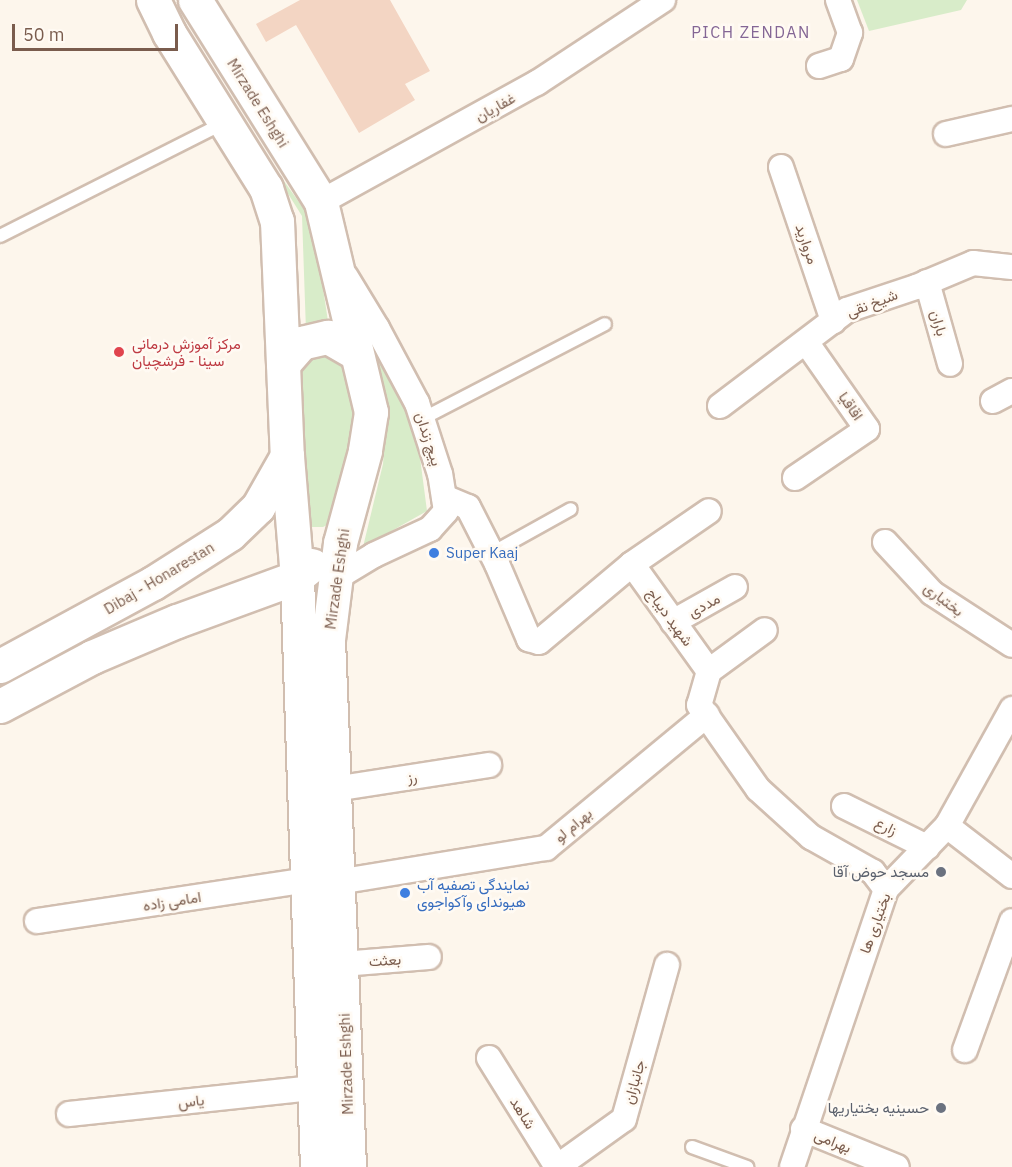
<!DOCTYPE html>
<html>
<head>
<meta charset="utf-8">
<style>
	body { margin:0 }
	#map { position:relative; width:1012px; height:1167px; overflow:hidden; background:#fdf6ec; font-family:"IBM Plex Sans",Vazirmatn,sans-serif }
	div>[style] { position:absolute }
	.green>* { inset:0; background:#d8ecc9 }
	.building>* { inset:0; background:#f3d5c3 }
	.roads { filter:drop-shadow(2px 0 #d1beb0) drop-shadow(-2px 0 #d1beb0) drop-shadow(0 2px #d1beb0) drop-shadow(0 -2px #d1beb0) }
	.lane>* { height:12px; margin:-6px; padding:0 6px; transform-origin:6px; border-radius:6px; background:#fff }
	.street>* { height:24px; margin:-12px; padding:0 12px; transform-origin:12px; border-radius:12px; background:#fff }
	.secondary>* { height:33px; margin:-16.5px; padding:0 16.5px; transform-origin:16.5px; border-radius:16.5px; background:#fff }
	.dots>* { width:16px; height:16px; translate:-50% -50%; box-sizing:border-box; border:3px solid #fffaf3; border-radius:50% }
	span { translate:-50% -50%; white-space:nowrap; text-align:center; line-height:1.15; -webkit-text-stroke:5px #fffaf3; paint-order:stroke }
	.street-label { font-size:15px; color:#7a5c4d }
	.health-label { font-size:15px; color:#be3a42 }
	.left { translate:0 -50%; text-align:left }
	.shop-label { font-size:15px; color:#366cbe }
	.worship-label { font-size:15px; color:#5b616d }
	.right { translate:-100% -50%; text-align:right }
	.neighbourhood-label { font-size:16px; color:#846695; letter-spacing:1.5px }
	.scale { position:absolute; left:12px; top:24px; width:166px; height:27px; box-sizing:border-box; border:3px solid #7a5c4d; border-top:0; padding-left:8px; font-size:18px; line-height:21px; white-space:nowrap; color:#7a5c4d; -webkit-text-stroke:4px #fffaf3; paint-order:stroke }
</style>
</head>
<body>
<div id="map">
	<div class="green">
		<div style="clip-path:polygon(857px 0,967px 0,961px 10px,869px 31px)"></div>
		<div style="clip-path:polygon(250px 133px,313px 222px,329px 328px,306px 331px,302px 216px)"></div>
		<div style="clip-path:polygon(321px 353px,343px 358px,357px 394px,354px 431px,333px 522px,323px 527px,311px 527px,301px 519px,297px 372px,304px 361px)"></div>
		<div style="clip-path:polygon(377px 359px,400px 394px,412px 428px,419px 450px,427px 511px,363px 547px,383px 464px,385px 436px)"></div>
	</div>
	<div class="building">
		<div style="clip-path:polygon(300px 0,390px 0,430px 71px,405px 84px,415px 100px,359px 133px,296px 25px,266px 42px,256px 24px)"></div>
	</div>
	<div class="roads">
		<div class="lane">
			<div style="left:0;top:236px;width:251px;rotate:-26.8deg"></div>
			<div style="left:422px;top:419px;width:206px;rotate:-27.4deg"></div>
			<div style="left:492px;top:553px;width:90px;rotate:-29.1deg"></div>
			<div style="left:692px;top:1147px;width:59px;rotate:20deg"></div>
		</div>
		<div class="street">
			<div style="left:819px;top:66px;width:23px;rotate:-18deg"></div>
			<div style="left:841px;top:59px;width:28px;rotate:-71deg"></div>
			<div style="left:850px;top:33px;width:35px;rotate:-110deg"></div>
			<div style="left:946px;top:134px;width:68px;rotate:-12.8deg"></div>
			<div style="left:781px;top:167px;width:163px;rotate:71.3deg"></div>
			<div style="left:321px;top:202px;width:247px;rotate:-28.9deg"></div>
			<div style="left:537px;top:83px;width:151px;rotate:-33.4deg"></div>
			<div style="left:927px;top:282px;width:85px;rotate:74.3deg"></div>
			<div style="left:993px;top:401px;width:21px;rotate:-28deg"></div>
			<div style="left:720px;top:406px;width:159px;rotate:-37.1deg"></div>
			<div style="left:847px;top:310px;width:73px;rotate:-18.4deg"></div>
			<div style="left:916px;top:287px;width:62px;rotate:-22.8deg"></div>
			<div style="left:973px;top:263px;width:39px;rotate:6deg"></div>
			<div style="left:795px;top:478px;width:87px;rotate:-34.2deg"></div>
			<div style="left:867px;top:429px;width:106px;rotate:-125deg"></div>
			<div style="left:444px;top:497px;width:26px;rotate:23deg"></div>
			<div style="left:468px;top:507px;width:64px;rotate:63deg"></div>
			<div style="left:497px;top:564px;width:82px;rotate:66.9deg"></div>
			<div style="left:529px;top:639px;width:10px;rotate:17deg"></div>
			<div style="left:539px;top:642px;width:121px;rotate:-40deg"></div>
			<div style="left:632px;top:564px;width:132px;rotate:54.3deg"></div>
			<div style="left:709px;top:671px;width:35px;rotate:106deg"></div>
			<div style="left:699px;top:705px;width:103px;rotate:54.9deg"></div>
			<div style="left:758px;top:789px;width:72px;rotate:42.2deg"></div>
			<div style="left:811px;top:837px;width:71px;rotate:29.4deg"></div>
			<div style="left:873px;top:872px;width:21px;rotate:53deg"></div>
			<div style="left:885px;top:542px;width:69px;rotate:47.3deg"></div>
			<div style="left:932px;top:593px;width:95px;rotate:33deg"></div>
			<div style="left:632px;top:564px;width:93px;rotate:-34.5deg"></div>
			<div style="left:336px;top:578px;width:44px;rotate:-31.2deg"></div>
			<div style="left:374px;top:555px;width:62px;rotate:-24.9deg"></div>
			<div style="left:430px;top:529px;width:24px;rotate:-48deg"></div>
			<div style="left:446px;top:511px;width:37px;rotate:-99deg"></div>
			<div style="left:440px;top:474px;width:75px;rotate:-107.9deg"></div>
			<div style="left:417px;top:403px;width:85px;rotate:-118.1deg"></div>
			<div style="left:377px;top:328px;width:60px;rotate:-121.3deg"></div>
			<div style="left:673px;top:622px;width:71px;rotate:-29.4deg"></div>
			<div style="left:709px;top:671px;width:69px;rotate:-36.2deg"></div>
			<div style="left:334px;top:789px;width:157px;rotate:-8.8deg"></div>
			<div style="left:844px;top:806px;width:93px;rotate:26.3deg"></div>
			<div style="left:947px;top:826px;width:82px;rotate:37.6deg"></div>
			<div style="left:338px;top:882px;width:211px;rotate:-9.3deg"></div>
			<div style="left:546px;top:848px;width:209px;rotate:-39.6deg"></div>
			<div style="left:37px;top:921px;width:273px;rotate:-8.6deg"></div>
			<div style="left:342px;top:964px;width:87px;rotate:-4.6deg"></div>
			<div style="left:965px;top:1050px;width:137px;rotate:-70deg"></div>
			<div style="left:489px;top:1058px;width:128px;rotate:58deg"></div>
			<div style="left:69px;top:1114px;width:246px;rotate:-6.1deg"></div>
			<div style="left:803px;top:1129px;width:101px;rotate:22deg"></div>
			<div style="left:557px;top:1167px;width:82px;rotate:-35.6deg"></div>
			<div style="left:624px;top:1119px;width:160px;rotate:-74.4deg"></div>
			<div style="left:792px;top:1167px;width:293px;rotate:-71.3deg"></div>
			<div style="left:886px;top:889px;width:88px;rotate:-45.9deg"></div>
			<div style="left:947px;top:826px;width:134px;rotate:-60.9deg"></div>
		</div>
		<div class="secondary">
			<div style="left:153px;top:0;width:37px;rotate:64deg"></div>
			<div style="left:169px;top:33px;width:183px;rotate:58deg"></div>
			<div style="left:266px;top:188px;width:35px;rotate:72deg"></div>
			<div style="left:277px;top:221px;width:235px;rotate:87.6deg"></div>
			<div style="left:287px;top:456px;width:121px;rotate:85.3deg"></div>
			<div style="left:297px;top:577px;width:590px;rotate:88.06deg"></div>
			<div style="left:195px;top:0;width:238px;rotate:58deg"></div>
			<div style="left:321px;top:202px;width:216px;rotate:76.6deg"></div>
			<div style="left:371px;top:412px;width:39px;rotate:99deg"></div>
			<div style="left:365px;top:451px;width:95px;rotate:105.2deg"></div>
			<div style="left:340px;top:543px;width:98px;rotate:97.1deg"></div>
			<div style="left:328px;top:640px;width:527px;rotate:87.72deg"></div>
			<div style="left:283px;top:364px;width:28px;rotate:-49deg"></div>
			<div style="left:301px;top:343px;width:28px;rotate:-13deg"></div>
			<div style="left:328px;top:337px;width:32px;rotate:30deg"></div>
			<div style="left:0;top:666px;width:174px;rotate:-28.5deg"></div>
			<div style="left:153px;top:583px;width:91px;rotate:-32.5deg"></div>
			<div style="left:230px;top:534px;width:39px;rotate:-44deg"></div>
			<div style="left:258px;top:507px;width:59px;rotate:-60.4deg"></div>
			<div style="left:0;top:706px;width:104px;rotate:-28deg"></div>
			<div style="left:92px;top:657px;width:92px;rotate:-23deg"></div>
			<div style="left:177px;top:621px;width:128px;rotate:-20.1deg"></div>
			<div style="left:297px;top:577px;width:19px;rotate:-39deg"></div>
		</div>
	</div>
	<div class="dots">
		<div style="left:119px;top:352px;background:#e0444e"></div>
		<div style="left:434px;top:553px;background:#3f7fe0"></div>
		<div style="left:941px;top:872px;background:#6b7280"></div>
		<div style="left:405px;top:893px;background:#3f7fe0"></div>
		<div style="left:941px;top:1108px;background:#6b7280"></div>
	</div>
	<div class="street-label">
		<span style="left:258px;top:103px;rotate:58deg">Mirzade Eshghi</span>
		<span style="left:495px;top:107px;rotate:-29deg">غفاریان</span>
		<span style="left:807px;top:244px;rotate:71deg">مروارید</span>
		<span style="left:872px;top:303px;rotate:-21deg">شیخ نقی</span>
		<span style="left:939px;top:323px;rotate:74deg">باران</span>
		<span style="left:851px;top:406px;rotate:55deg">اقاقیا</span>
		<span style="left:429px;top:439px;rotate:72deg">پیچ زندان</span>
		<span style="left:159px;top:578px;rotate:-31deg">Dibaj - Honarestan</span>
		<span style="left:337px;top:579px;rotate:-82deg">Mirzade Eshghi</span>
		<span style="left:944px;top:599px;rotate:38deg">بختیاری</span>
		<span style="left:704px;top:605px;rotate:-29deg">مددی</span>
		<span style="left:670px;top:617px;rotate:54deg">شهید دیباج</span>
		<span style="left:412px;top:777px;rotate:-9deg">رز</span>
		<span style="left:573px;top:825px;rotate:-40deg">بهرام لو</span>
		<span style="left:886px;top:826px;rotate:26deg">زارع</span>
		<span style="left:172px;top:901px;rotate:-9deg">امامی زاده</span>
		<span style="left:875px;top:923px;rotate:-70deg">بختیاری ها</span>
		<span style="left:385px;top:960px;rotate:-4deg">بعثت</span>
		<span style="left:346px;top:1064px;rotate:-92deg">Mirzade Eshghi</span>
		<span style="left:634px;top:1082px;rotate:-74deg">جانبازان</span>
		<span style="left:191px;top:1101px;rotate:-6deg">یاس</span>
		<span style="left:523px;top:1113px;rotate:58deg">شاهد</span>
		<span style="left:833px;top:1141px;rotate:22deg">بهرامی</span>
	</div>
	<div class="health-label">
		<span class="left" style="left:132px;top:352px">مرکز آموزش درمانی<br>سینا - فرشچیان</span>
	</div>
	<div class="shop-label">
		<span class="left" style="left:446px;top:553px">Super Kaaj</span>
		<span class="left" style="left:417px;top:893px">نمایندگی تصفیه آب<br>هیوندای وآکواجوی</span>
	</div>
	<div class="worship-label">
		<span class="right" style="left:929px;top:872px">مسجد حوض آقا</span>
		<span class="right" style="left:929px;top:1108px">حسینیه بختیاریها</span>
	</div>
	<div class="neighbourhood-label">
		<span style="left:751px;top:32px">PICH ZENDAN</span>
	</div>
	<div class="scale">50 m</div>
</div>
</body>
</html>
